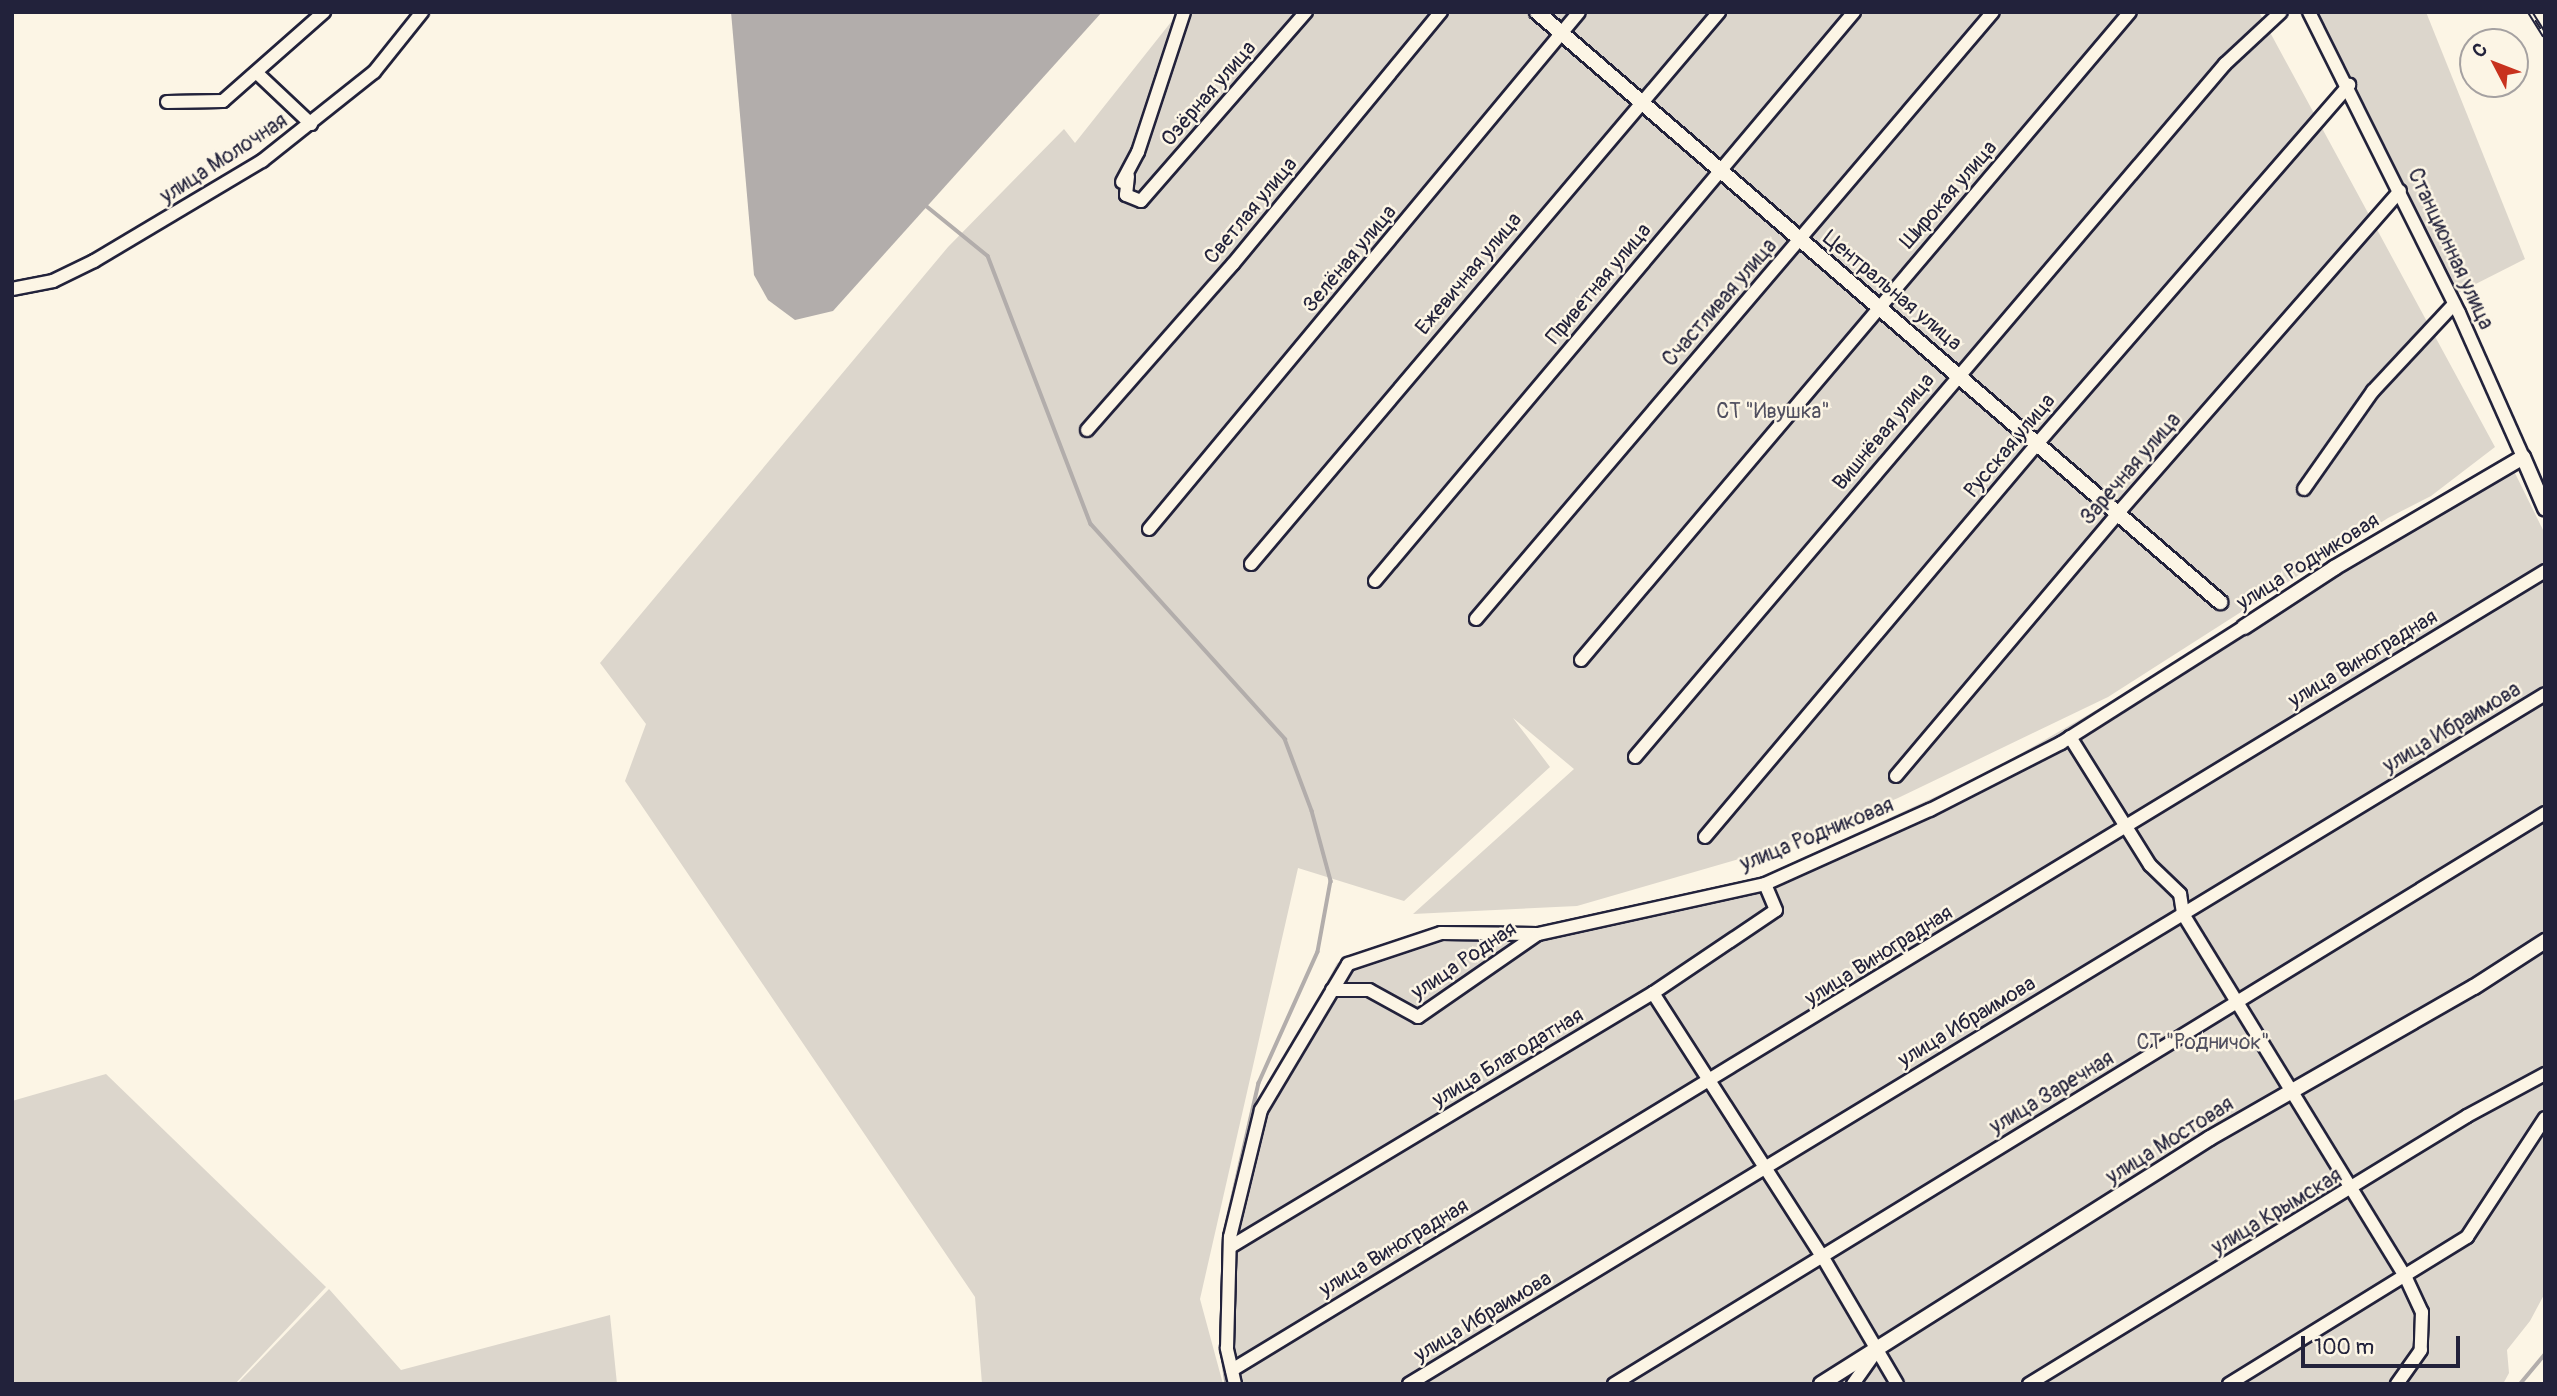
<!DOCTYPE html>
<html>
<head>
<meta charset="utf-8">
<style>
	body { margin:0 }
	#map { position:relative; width:2557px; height:1396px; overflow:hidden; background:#fcf5e5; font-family:Pangolin,sans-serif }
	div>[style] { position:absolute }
	.green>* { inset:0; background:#dcd6cc }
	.water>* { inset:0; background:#b2adab }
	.stream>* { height:3.5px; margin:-1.75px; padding:0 1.75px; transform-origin:1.75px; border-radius:1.75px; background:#b2adab }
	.roads { filter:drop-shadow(2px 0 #22223b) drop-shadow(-2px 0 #22223b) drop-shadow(0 2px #22223b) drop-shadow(0 -2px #22223b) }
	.minor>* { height:12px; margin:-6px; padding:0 6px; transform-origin:6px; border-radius:6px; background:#fcf5e5 }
	.tertiary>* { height:14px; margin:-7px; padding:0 7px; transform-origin:7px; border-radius:7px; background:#fcf5e5 }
	.rail>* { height:6px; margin-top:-3px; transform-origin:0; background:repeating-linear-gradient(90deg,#fcf5e5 0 10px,#22223b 0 20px); box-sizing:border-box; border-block:2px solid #22223b }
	span { translate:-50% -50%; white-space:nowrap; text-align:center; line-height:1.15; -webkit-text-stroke:5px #fcf5e5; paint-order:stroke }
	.street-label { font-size:21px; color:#22223b }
	.park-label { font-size:21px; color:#504f5f }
	.frame { position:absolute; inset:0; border:14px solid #22223b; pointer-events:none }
	.north { position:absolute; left:2459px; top:28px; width:70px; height:70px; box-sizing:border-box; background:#fcf5e5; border:2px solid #a5a1a1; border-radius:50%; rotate:312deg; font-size:19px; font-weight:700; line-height:28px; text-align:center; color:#22223b }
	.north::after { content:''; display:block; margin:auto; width:24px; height:32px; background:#c8321e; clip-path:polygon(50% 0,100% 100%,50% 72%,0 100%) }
	.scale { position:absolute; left:2301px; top:1336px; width:159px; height:32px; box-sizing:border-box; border:4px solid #22223b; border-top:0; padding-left:9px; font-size:21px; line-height:24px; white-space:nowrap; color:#22223b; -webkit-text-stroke:5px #fcf5e5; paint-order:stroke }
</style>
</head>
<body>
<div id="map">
	<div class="green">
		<div style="clip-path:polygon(1179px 12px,2259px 12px,2495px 447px,2431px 496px,2388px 518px,2108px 697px,1898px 798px,1777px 848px,1577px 906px,1413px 914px,1574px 769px,1513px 718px,1550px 767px,1404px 901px,1298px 868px,1200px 1299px,1223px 1384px,982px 1384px,975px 1297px,625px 781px,646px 724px,600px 663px,948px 247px,1064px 129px,1075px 143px)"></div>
		<div style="clip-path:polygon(2313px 12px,2426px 12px,2525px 259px,2454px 295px)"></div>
		<div style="clip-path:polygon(2513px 469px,2545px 534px,2545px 1293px,2530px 1321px,2507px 1350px,2509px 1373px,2503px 1384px,1240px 1384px,1233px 1356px,1235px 1225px,1257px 1115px,1337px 963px,1443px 928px,1551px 926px,1759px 878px,1989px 772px)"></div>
		<div style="clip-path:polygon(106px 1074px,326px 1287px,235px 1384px,12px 1384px,12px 1101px)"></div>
		<div style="clip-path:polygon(329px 1289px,401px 1370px,610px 1315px,617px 1384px,237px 1384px)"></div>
	</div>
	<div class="water">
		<div style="clip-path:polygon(731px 12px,1102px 12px,833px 311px,795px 320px,768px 300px,754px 275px)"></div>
	</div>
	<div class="stream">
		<div style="left:924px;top:204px;width:82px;rotate:39.1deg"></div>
		<div style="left:988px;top:256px;width:287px;rotate:69deg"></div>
		<div style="left:1091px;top:524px;width:290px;rotate:47.9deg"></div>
		<div style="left:1285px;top:739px;width:77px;rotate:69.4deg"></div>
		<div style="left:1312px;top:811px;width:73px;rotate:74.8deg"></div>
		<div style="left:1331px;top:881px;width:72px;rotate:100.4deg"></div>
		<div style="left:1318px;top:952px;width:144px;rotate:114.2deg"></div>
		<div style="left:1259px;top:1083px;width:154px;rotate:102.8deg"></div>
		<div style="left:1222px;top:1349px;width:35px;rotate:82deg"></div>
		<div style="left:2520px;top:1384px;width:39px;rotate:-50deg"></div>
	</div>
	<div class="roads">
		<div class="minor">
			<div style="left:2309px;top:12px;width:336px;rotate:63.5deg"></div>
			<div style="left:2459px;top:313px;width:158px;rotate:66deg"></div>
			<div style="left:258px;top:74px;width:73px;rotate:43.3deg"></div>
			<div style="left:167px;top:102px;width:56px;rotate:-1deg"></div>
			<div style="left:223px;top:101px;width:135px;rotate:-41.4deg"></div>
			<div style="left:1128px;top:176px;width:19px;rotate:96deg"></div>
			<div style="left:1126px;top:195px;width:16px;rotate:22deg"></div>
			<div style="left:1141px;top:201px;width:251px;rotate:-48.9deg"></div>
			<div style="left:1122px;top:182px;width:34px;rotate:-62deg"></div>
			<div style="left:1138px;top:152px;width:147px;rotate:-71.8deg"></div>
			<div style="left:12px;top:289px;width:42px;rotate:-11deg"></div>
			<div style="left:53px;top:281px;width:46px;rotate:-26deg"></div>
			<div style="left:94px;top:261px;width:196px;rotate:-30.8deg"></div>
			<div style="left:262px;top:161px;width:143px;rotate:-38.5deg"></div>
			<div style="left:374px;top:72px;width:77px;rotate:-51.3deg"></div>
			<div style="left:1087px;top:430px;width:221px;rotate:-48.7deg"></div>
			<div style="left:1233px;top:264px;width:327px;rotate:-50.5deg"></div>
			<div style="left:2304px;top:489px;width:120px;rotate:-54.9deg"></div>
			<div style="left:2373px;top:391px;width:119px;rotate:-47deg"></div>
			<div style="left:1149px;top:529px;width:672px;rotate:-50.25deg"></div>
			<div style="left:1251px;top:564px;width:724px;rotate:-49.71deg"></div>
			<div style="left:1375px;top:581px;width:744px;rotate:-49.91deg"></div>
			<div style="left:1476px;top:619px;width:797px;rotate:-49.58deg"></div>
			<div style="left:1581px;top:660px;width:849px;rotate:-49.73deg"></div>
			<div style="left:2070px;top:737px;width:151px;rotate:58deg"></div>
			<div style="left:2150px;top:865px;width:42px;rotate:44deg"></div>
			<div style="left:2180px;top:894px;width:20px;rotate:81deg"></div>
			<div style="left:2183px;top:914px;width:427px;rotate:58.5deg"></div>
			<div style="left:2406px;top:1278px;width:38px;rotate:65deg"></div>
			<div style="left:2422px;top:1312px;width:38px;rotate:92deg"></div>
			<div style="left:2421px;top:1350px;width:42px;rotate:125.2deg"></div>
			<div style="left:1635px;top:757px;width:910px;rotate:-49.59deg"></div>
			<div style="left:2225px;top:64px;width:76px;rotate:-42.9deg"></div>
			<div style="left:1896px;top:776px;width:344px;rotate:-49.8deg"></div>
			<div style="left:2118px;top:513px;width:428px;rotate:-48.8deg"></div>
			<div style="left:1705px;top:837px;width:514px;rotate:-49.81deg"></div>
			<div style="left:2037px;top:444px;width:476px;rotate:-49deg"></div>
			<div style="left:1332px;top:990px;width:37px"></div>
			<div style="left:1369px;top:990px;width:56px;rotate:28.9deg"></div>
			<div style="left:1418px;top:1017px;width:146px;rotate:-34.7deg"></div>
			<div style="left:1653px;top:993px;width:313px;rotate:57.3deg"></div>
			<div style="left:1822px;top:1256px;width:148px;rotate:59.6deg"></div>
			<div style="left:1230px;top:1247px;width:493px;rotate:-31deg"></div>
			<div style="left:1653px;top:993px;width:148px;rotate:-34deg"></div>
			<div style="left:1776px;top:910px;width:28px;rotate:-113deg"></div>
			<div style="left:1232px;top:1370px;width:1537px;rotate:-31.32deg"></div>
			<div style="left:1235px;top:1384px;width:37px;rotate:-103deg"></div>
			<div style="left:1227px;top:1348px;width:111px;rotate:-88.5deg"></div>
			<div style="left:1230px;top:1237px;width:131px;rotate:-76.3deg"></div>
			<div style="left:1261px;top:1110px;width:170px;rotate:-59.2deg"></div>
			<div style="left:1348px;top:964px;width:98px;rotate:-18.4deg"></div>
			<div style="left:1441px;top:933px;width:97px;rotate:0.6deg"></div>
			<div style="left:1538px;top:934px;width:232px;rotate:-12.4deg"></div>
			<div style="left:1765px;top:884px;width:181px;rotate:-24.2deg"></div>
			<div style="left:1930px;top:810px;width:147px;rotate:-27.1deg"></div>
			<div style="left:2061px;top:743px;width:217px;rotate:-32.4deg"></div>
			<div style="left:1409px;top:1384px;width:1329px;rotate:-31.27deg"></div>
			<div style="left:1614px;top:1384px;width:1092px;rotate:-31.52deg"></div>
			<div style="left:1853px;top:1384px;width:42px;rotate:-54.8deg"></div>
			<div style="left:2029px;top:1384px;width:513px;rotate:-31.46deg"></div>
			<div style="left:2467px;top:1116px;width:89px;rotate:-28.3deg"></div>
			<div style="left:2229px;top:1384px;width:280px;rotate:-31.7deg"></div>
			<div style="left:2467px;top:1237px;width:142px;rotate:-56.8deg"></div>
		</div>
		<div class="tertiary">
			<div style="left:1537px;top:12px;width:903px;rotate:40.82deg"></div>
			<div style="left:2244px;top:627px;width:108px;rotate:-33.2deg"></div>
			<div style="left:2334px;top:568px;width:219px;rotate:-30.4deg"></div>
			<div style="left:2523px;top:457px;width:56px;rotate:66.7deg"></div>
			<div style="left:1821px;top:1384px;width:460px;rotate:-32.3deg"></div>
			<div style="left:2210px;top:1138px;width:304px;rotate:-29.8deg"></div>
			<div style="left:2474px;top:987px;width:85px;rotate:-32.9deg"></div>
		</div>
	</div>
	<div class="rail">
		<div style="left:2530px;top:12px;width:28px;rotate:58deg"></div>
	</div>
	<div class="street-label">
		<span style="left:1209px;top:94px;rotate:-49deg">Озёрная улица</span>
		<span style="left:224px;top:159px;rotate:-33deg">улица Молочная</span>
		<span style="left:1949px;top:195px;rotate:-49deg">Широкая улица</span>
		<span style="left:1251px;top:211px;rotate:-50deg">Светлая улица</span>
		<span style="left:2450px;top:249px;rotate:65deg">Станционная улица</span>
		<span style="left:1350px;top:259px;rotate:-50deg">Зелёная улица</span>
		<span style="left:1469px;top:274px;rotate:-50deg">Ежевичная улица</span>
		<span style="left:1599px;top:284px;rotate:-50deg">Приветная улица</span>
		<span style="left:1892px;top:291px;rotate:40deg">Центральная улица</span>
		<span style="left:1720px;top:303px;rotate:-49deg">Счастливая улица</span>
		<span style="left:1884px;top:432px;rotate:-50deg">Вишнёвая улица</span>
		<span style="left:2010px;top:446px;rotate:-50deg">Русская улица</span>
		<span style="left:2131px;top:469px;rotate:-49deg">Заречная улица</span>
		<span style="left:2308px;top:562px;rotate:-32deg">улица Родниковая</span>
		<span style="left:2363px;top:659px;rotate:-31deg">улица Виноградная</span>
		<span style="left:2452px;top:728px;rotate:-31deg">улица Ибраимова</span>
		<span style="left:1817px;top:835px;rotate:-22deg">улица Родниковая</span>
		<span style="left:1879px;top:956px;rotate:-32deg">улица Виноградная</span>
		<span style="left:1464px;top:961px;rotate:-34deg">улица Родная</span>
		<span style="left:1967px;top:1022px;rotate:-31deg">улица Ибраимова</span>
		<span style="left:1508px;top:1058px;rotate:-31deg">улица Благодатная</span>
		<span style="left:2052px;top:1093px;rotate:-31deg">улица Заречная</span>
		<span style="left:2170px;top:1141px;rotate:-32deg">улица Мостовая</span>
		<span style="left:2277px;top:1212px;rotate:-31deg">улица Крымская</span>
		<span style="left:1394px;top:1248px;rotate:-31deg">улица Виноградная</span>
		<span style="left:1483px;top:1317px;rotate:-31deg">улица Ибраимова</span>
	</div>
	<div class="park-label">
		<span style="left:1773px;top:412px">СТ "Ивушка"</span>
		<span style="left:2203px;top:1043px">СТ "Родничок"</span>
	</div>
	<div class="frame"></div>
	<div class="north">С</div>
	<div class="scale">100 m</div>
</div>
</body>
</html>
